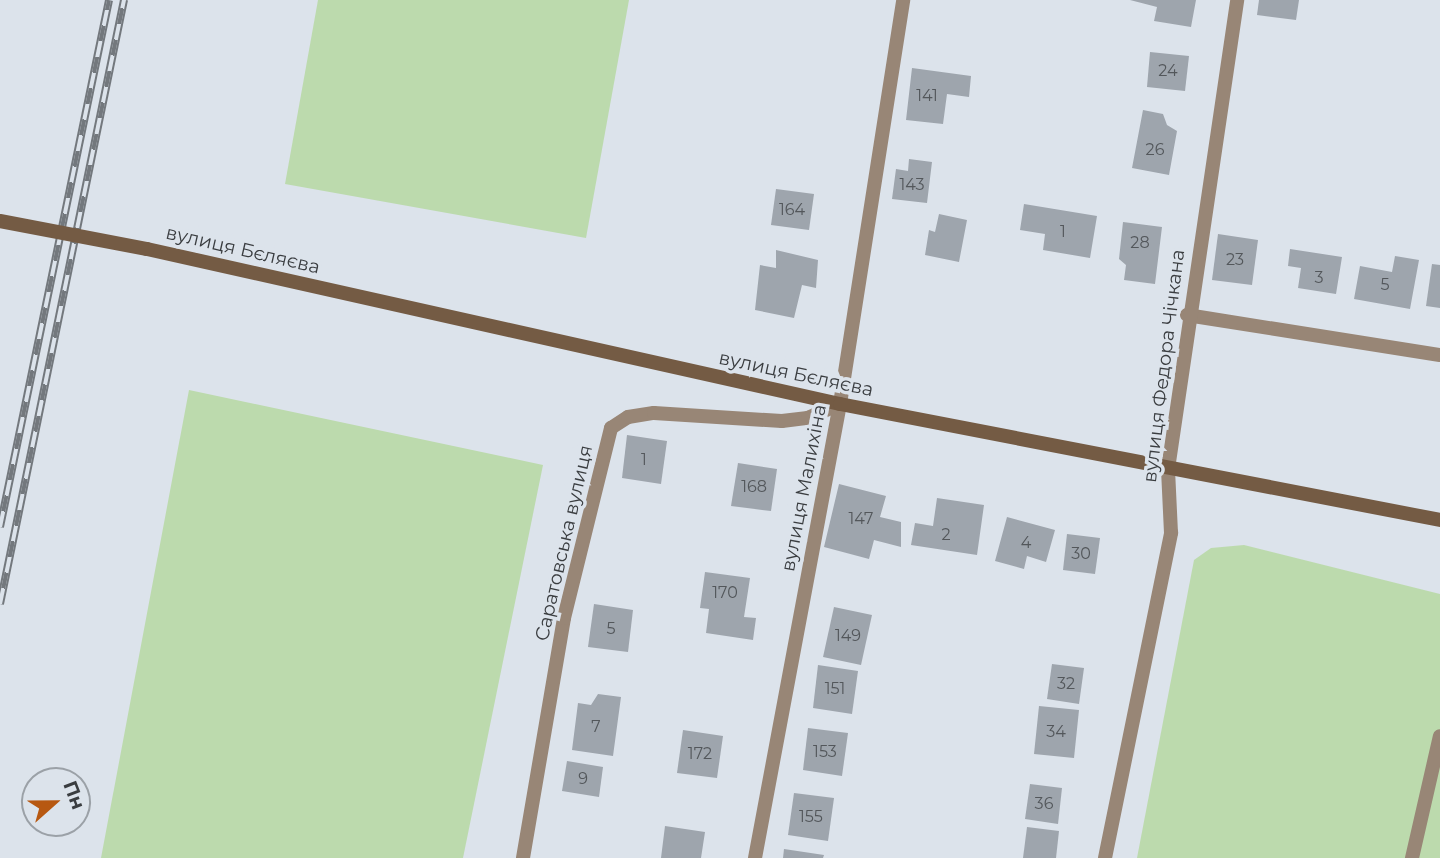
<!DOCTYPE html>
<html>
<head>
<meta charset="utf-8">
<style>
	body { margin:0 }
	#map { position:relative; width:1440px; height:858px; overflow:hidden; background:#dce3eb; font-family:Montserrat,sans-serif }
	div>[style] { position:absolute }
	.green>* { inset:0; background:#bcdaad }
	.building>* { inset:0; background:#9ea5ad }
	.street>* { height:14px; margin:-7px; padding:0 7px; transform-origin:7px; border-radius:7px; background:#988676 }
	.secondary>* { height:14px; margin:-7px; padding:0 7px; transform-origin:7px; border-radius:7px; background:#745b44 }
	.rail>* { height:8px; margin-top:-4px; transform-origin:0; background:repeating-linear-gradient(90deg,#dce3eb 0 16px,#73787d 0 32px); box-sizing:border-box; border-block:2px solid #73787d }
	.secondary-bridge>* { height:14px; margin:-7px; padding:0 7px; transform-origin:7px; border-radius:7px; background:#745b44 }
	span { translate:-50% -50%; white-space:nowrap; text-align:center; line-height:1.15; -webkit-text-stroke:7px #dce3eb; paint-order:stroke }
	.number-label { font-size:16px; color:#53575b }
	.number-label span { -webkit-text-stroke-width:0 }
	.street-label { font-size:19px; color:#3a3d40 }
	.north { position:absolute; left:21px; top:767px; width:70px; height:70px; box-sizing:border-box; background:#dce3eb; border:2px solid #9ba1a7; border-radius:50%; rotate:69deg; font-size:19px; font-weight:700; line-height:28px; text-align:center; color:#3a3d40 }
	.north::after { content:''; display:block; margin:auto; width:24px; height:32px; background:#b75811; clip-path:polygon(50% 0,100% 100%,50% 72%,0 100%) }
</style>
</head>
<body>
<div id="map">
	<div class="green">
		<div style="clip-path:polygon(318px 0,629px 0,586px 238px,285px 184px)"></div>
		<div style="clip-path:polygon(189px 390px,543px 465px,463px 858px,101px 858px)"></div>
		<div style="clip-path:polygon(1244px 545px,1440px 594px,1440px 858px,1137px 858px,1194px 560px,1211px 548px)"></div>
	</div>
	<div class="building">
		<div style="clip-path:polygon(1130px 0,1196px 0,1191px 27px,1154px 21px,1157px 7px)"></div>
		<div style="clip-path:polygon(1259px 0,1299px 0,1296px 20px,1257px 15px)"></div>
		<div style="clip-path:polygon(1150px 52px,1189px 56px,1185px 91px,1147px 87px)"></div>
		<div style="clip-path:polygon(912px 68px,971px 76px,969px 97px,947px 94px,943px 124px,906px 120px)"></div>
		<div style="clip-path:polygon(1143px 110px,1163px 114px,1167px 125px,1177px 131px,1169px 175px,1132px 168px)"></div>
		<div style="clip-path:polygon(909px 159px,932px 162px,927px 203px,892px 199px,896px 169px,908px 171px)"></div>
		<div style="clip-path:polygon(776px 189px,814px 194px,809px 230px,771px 225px)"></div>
		<div style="clip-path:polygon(1024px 204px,1097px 216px,1090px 258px,1043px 250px,1045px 234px,1020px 230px)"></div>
		<div style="clip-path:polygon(939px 214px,967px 220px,959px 262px,925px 255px,929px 230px,935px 232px)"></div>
		<div style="clip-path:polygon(1123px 222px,1162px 227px,1155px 284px,1124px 280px,1126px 265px,1119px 259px)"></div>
		<div style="clip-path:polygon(1218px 234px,1258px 240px,1252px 285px,1212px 280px)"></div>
		<div style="clip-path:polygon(1290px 249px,1342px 257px,1336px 294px,1298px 288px,1301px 268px,1288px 266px)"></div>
		<div style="clip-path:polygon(776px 250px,818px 260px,816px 288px,802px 285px,794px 318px,755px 310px,760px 265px,776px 268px)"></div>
		<div style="clip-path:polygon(1395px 256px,1419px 260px,1410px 309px,1354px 299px,1360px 266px,1392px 272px)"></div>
		<div style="clip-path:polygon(1432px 264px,1440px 265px,1440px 308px,1426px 306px)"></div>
		<div style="clip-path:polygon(627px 435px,667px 441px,661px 484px,622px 478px)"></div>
		<div style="clip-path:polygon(738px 463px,777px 469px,771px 511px,731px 506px)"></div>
		<div style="clip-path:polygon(839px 484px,886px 496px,880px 517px,901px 522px,901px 547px,874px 540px,869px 559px,824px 547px)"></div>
		<div style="clip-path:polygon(937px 498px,984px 505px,977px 555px,911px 545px,915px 523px,933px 526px)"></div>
		<div style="clip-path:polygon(1007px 517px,1055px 530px,1046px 562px,1027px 556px,1024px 569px,995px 561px)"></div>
		<div style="clip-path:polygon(1067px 534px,1100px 538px,1095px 574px,1063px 570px)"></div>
		<div style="clip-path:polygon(705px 572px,750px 578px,744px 617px,756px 618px,753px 640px,706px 633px,709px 609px,700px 608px)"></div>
		<div style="clip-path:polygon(594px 604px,633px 610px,628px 652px,588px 647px)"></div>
		<div style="clip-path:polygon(834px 607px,872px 615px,861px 665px,823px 657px)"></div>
		<div style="clip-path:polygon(1052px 664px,1084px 668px,1079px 704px,1047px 699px)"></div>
		<div style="clip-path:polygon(818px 665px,858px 671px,852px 714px,813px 708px)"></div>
		<div style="clip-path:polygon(598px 694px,621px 697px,613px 756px,572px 750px,578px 703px,591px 705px)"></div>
		<div style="clip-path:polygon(1039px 706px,1079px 710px,1074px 758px,1034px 754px)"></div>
		<div style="clip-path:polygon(808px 728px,848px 733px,842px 776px,803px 770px)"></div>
		<div style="clip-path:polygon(683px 730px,723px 736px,717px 778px,677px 773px)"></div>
		<div style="clip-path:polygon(567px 761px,603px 767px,599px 797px,562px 791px)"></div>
		<div style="clip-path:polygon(1030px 784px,1062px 788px,1058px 824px,1025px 819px)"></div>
		<div style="clip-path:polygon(794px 793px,834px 798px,828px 841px,788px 835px)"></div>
		<div style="clip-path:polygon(665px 826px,705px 832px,701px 858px,661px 858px)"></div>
		<div style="clip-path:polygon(1027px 827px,1059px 831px,1056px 858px,1023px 858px)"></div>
		<div style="clip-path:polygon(784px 849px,824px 855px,823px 858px,783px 858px)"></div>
	</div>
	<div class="street">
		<div style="left:1187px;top:315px;width:256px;rotate:9deg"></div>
		<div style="left:523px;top:858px;width:243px;rotate:-80.3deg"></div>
		<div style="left:564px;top:618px;width:196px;rotate:-76.1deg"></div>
		<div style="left:611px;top:428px;width:20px;rotate:-33deg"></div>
		<div style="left:628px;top:417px;width:26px;rotate:-9deg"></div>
		<div style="left:654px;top:413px;width:128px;rotate:3.6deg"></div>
		<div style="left:782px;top:421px;width:26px;rotate:-7deg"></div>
		<div style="left:808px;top:418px;width:35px;rotate:-24deg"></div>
		<div style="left:755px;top:858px;width:462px;rotate:-79.4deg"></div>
		<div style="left:840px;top:404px;width:409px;rotate:-81.1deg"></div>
		<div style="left:1105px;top:858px;width:332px;rotate:-78.5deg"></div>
		<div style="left:1171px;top:533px;width:64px;rotate:-92.7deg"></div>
		<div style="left:1168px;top:469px;width:474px;rotate:-81.6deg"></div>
		<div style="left:1412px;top:858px;width:125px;rotate:-77.1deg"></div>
	</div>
	<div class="secondary">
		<div style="left:147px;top:249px;width:710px;rotate:12.61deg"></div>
		<div style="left:840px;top:404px;width:611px;rotate:10.94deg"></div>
	</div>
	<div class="rail">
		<div style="left:0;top:527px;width:538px;rotate:-78.31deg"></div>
		<div style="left:0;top:604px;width:617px;rotate:-78.4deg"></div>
	</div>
	<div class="secondary-bridge">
		<div style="left:0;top:221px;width:150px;rotate:10.8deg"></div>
	</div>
	<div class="number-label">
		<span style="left:1168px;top:71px">24</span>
		<span style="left:927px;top:96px">141</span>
		<span style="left:1155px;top:150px">26</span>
		<span style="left:912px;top:185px">143</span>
		<span style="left:792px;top:210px">164</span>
		<span style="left:1063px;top:232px">1</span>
		<span style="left:1140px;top:243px">28</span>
		<span style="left:1235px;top:260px">23</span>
		<span style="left:1319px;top:278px">3</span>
		<span style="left:1385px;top:285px">5</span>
		<span style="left:644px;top:460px">1</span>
		<span style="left:754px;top:487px">168</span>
		<span style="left:861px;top:519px">147</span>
		<span style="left:946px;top:535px">2</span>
		<span style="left:1026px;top:543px">4</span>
		<span style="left:1081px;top:554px">30</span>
		<span style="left:725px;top:593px">170</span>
		<span style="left:611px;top:629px">5</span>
		<span style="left:848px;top:636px">149</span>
		<span style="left:1066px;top:684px">32</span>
		<span style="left:835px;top:689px">151</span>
		<span style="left:596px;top:727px">7</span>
		<span style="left:1056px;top:732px">34</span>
		<span style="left:825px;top:752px">153</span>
		<span style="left:700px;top:754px">172</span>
		<span style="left:583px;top:779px">9</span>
		<span style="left:1044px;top:804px">36</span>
		<span style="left:811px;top:817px">155</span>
	</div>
	<div class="street-label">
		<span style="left:243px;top:250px;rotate:13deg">вулиця Бєляєва</span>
		<span style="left:1164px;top:366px;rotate:-83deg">вулиця Федора Чічкана</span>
		<span style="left:796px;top:374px;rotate:12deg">вулиця Бєляєва</span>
		<span style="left:804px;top:488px;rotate:-79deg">вулиця Малихіна</span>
		<span style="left:564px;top:543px;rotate:-77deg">Саратовська вулиця</span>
	</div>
	<div class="north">Пн</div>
</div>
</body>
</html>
